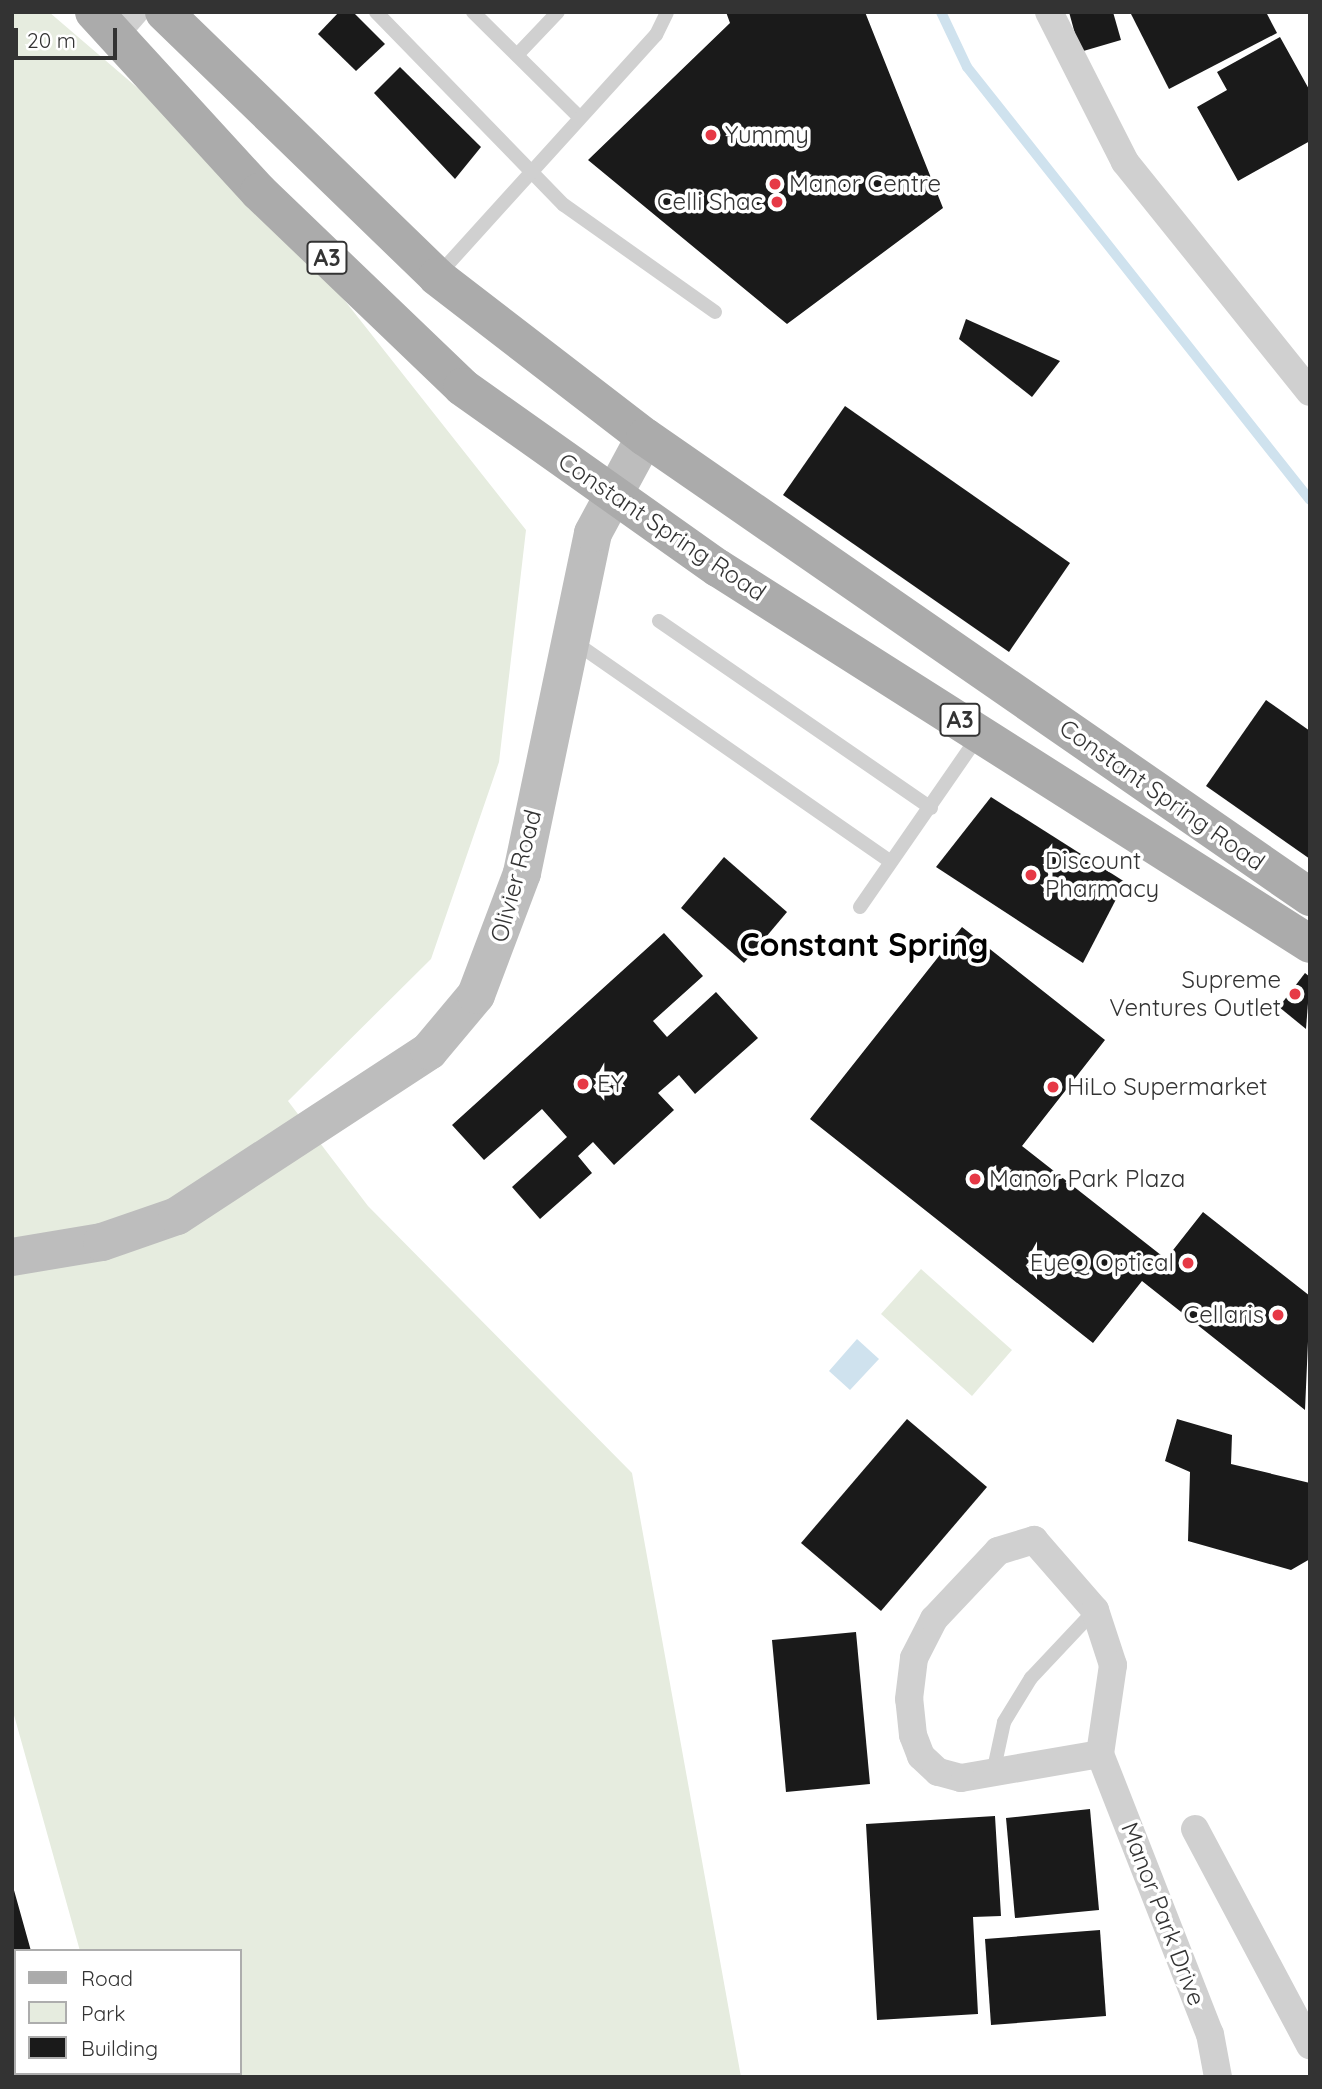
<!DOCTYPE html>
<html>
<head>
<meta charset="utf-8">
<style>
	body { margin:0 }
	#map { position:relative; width:1322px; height:2089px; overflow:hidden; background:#fff; font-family:Quicksand,sans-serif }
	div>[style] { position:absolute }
	.green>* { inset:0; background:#e6ecdf }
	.water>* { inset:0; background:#cfe2ee }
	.stream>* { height:10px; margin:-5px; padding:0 5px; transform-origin:5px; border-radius:5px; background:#cfe2ee }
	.building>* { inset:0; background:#1a1a1a }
	.service>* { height:14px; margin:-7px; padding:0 7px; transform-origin:7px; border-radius:7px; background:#d0d0d0 }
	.minor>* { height:28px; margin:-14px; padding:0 14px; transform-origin:14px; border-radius:14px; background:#d0d0d0 }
	.secondary>* { height:38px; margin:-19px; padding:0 19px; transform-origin:19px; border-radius:19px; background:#bdbdbd }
	.primary>* { height:38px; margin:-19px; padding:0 19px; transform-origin:19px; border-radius:19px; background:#ababab }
	.dots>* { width:19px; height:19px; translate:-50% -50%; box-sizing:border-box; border:4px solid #fff; border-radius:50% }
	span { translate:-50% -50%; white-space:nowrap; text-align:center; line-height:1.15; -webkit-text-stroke:7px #fff; paint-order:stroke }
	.shield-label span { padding:2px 5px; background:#fff; border:2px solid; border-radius:5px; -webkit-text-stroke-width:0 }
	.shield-label { font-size:23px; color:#333; font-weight:700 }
	.poi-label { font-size:24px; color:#333 }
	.left { translate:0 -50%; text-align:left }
	.right { translate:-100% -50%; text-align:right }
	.street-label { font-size:24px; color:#333 }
	.district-label { font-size:32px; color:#000; font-weight:700 }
	.frame { position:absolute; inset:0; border:14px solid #333; pointer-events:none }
	.legend { position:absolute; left:14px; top:1949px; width:228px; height:126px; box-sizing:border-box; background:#fff; border:2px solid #adadad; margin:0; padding:9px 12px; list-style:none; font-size:21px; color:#333 }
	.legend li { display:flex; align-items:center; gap:14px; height:35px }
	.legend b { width:35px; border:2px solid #adadad }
	.scale { position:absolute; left:14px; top:28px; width:103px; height:32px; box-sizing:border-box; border:4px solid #333; border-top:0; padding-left:9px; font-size:21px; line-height:24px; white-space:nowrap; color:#333; -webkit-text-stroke:5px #fff; paint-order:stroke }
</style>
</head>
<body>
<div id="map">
	<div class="green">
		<div style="clip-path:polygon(12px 12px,49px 12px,259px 192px,526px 530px,499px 762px,431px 959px,288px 1101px,368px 1206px,632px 1473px,741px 2077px,114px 2077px,240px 2073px,240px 1951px,80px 1951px,12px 1708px)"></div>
		<div style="clip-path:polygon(921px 1269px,1012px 1350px,972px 1396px,881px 1314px)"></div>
	</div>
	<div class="water">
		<div style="clip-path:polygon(857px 1339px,879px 1359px,850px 1390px,829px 1371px)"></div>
	</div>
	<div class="stream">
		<div style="left:941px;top:12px;width:61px;rotate:64.7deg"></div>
		<div style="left:967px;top:67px;width:552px;rotate:51.62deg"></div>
	</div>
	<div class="building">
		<div style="clip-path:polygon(339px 12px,353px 12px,385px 44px,356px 71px,318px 34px)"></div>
		<div style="clip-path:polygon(726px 12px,865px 12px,943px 208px,787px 324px,588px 160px,730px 23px)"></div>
		<div style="clip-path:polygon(1069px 12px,1113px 12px,1121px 40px,1080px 52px)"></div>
		<div style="clip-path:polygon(1130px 12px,1266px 12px,1277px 33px,1169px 89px)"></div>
		<div style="clip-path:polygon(1280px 37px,1310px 91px,1310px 141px,1238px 181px,1197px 107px,1227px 90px,1217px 72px)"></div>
		<div style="clip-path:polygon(400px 67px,481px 147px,455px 179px,374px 93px)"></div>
		<div style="clip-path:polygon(966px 319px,1060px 361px,1032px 397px,959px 339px)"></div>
		<div style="clip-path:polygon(845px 406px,1070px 563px,1009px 652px,783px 495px)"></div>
		<div style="clip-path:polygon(1266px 700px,1310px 731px,1310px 859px,1206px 786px)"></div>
		<div style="clip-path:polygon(991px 797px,1125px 882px,1083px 963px,936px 867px)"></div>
		<div style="clip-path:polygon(724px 857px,787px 912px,744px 963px,681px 908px)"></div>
		<div style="clip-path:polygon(962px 927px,1105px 1040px,1022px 1146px,1166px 1259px,1203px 1212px,1310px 1296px,1305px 1410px,1142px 1281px,1093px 1343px,810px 1119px)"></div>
		<div style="clip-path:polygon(664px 933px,703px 976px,653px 1021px,667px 1037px,716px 992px,758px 1038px,695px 1094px,679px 1075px,658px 1093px,674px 1110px,614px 1165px,593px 1142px,578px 1156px,592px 1173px,540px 1219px,512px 1187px,567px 1137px,542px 1109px,484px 1160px,452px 1125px)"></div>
		<div style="clip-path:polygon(1305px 973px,1310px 977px,1306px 1029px,1279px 1007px)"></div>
		<div style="clip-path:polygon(907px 1419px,987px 1487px,881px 1611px,801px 1543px)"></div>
		<div style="clip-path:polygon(1177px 1419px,1232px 1435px,1231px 1464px,1310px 1483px,1310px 1559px,1291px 1570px,1188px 1541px,1190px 1472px,1165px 1461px)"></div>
		<div style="clip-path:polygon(856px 1632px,870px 1784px,786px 1792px,772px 1640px)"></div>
		<div style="clip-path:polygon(1090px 1809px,1099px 1910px,1015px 1918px,1006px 1818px)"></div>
		<div style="clip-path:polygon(995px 1816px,1001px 1916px,973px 1917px,978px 2014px,877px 2020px,866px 1824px)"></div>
		<div style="clip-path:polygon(12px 1883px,31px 1951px,16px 1951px,12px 1970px)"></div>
		<div style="clip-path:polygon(1100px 1930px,1106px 2016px,991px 2025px,985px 1939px)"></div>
		<div style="clip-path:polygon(26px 2073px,87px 2073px,88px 2077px,16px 2077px)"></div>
	</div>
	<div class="service">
		<div style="left:376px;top:12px;width:269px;rotate:45.8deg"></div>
		<div style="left:564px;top:205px;width:185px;rotate:35.3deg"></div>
		<div style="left:473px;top:12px;width:149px;rotate:44.7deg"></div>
		<div style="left:517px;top:55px;width:59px;rotate:-46.4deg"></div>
		<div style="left:439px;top:274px;width:323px;rotate:-47.8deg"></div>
		<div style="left:656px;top:35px;width:25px;rotate:-64deg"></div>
		<div style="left:659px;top:621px;width:330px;rotate:34.5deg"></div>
		<div style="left:573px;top:641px;width:386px;rotate:34.8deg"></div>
		<div style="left:860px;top:907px;width:211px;rotate:-55.3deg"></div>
		<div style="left:993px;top:1773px;width:52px;rotate:-77.8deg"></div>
		<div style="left:1004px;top:1722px;width:52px;rotate:-58.5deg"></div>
		<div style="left:1031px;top:1678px;width:93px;rotate:-46.7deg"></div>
	</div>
	<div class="minor">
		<div style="left:1049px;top:12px;width:168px;rotate:63.1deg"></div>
		<div style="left:1125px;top:162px;width:295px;rotate:51.2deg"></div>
		<div style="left:116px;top:33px;width:28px;rotate:-49deg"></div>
		<div style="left:1034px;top:1540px;width:93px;rotate:48.9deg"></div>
		<div style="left:1095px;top:1610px;width:58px;rotate:71.9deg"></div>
		<div style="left:1113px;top:1665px;width:90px;rotate:98.3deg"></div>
		<div style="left:1100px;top:1754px;width:141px;rotate:170.2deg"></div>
		<div style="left:961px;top:1778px;width:24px;rotate:-165deg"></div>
		<div style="left:938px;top:1772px;width:23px;rotate:-137deg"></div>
		<div style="left:921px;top:1756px;width:22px;rotate:-111deg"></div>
		<div style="left:913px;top:1735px;width:36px;rotate:-96deg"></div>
		<div style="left:909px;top:1699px;width:41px;rotate:-83deg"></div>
		<div style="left:914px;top:1658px;width:44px;rotate:-62.9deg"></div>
		<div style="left:934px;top:1619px;width:93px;rotate:-46.7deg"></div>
		<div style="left:998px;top:1551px;width:38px;rotate:-17deg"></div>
		<div style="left:1100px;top:1754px;width:301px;rotate:68.6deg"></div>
		<div style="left:1210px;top:2034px;width:44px;rotate:79.5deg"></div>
		<div style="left:1195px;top:1829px;width:245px;rotate:62deg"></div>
		<div style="left:12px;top:2019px;width:4px;rotate:-14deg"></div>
	</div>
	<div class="secondary">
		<div style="left:12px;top:1257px;width:91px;rotate:-9.5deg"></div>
		<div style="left:102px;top:1242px;width:79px;rotate:-19.1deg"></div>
		<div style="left:177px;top:1216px;width:301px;rotate:-33.2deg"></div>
		<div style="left:429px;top:1051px;width:73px;rotate:-50deg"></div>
		<div style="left:476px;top:995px;width:130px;rotate:-69.3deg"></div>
		<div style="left:522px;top:873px;width:347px;rotate:-78.2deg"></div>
		<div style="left:593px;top:533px;width:109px;rotate:-61.6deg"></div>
	</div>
	<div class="primary">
		<div style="left:94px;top:12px;width:244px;rotate:47.5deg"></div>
		<div style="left:259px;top:192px;width:281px;rotate:43.8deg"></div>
		<div style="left:462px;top:387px;width:314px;rotate:35.3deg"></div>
		<div style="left:718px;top:568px;width:701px;rotate:32.42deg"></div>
		<div style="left:164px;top:12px;width:380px;rotate:44.1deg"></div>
		<div style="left:437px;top:277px;width:262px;rotate:37.6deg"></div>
		<div style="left:645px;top:437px;width:809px;rotate:34.67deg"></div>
	</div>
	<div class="dots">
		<div style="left:711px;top:135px;background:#e63946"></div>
		<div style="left:775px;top:184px;background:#e63946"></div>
		<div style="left:777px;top:202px;background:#e63946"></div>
		<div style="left:1031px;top:875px;background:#e63946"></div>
		<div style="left:1295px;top:994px;background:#e63946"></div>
		<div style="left:583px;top:1084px;background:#e63946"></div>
		<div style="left:1053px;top:1087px;background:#e63946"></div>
		<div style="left:975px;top:1179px;background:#e63946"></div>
		<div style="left:1188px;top:1263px;background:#e63946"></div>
		<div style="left:1278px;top:1315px;background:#e63946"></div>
	</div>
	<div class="shield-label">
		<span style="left:327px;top:258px">A3</span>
		<span style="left:960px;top:720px">A3</span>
	</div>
	<div class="poi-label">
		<span class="left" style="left:725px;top:135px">Yummy</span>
		<span class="left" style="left:789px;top:184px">Manor Centre</span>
		<span class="right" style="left:763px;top:202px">Celli Shac</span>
		<span class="left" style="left:1045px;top:875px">Discount<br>Pharmacy</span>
		<span class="right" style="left:1281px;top:994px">Supreme<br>Ventures Outlet</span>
		<span class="left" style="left:597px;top:1084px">EY</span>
		<span class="left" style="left:1067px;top:1087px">HiLo Supermarket</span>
		<span class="left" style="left:989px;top:1179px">Manor Park Plaza</span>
		<span class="right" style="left:1174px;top:1263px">EyeQ Optical</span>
		<span class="right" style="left:1264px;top:1315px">Cellaris</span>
	</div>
	<div class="street-label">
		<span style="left:662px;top:527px;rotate:34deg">Constant Spring Road</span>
		<span style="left:1162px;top:795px;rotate:35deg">Constant Spring Road</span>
		<span style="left:516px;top:876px;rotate:-75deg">Olivier Road</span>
		<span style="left:1163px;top:1914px;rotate:69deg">Manor Park Drive</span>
	</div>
	<div class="district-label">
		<span style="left:864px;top:944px">Constant Spring</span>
	</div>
	<div class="frame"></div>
	<ul class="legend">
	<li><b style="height:9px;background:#ababab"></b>Road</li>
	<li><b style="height:19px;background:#e6ecdf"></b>Park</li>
	<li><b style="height:19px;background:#1a1a1a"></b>Building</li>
	</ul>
	<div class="scale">20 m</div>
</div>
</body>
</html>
